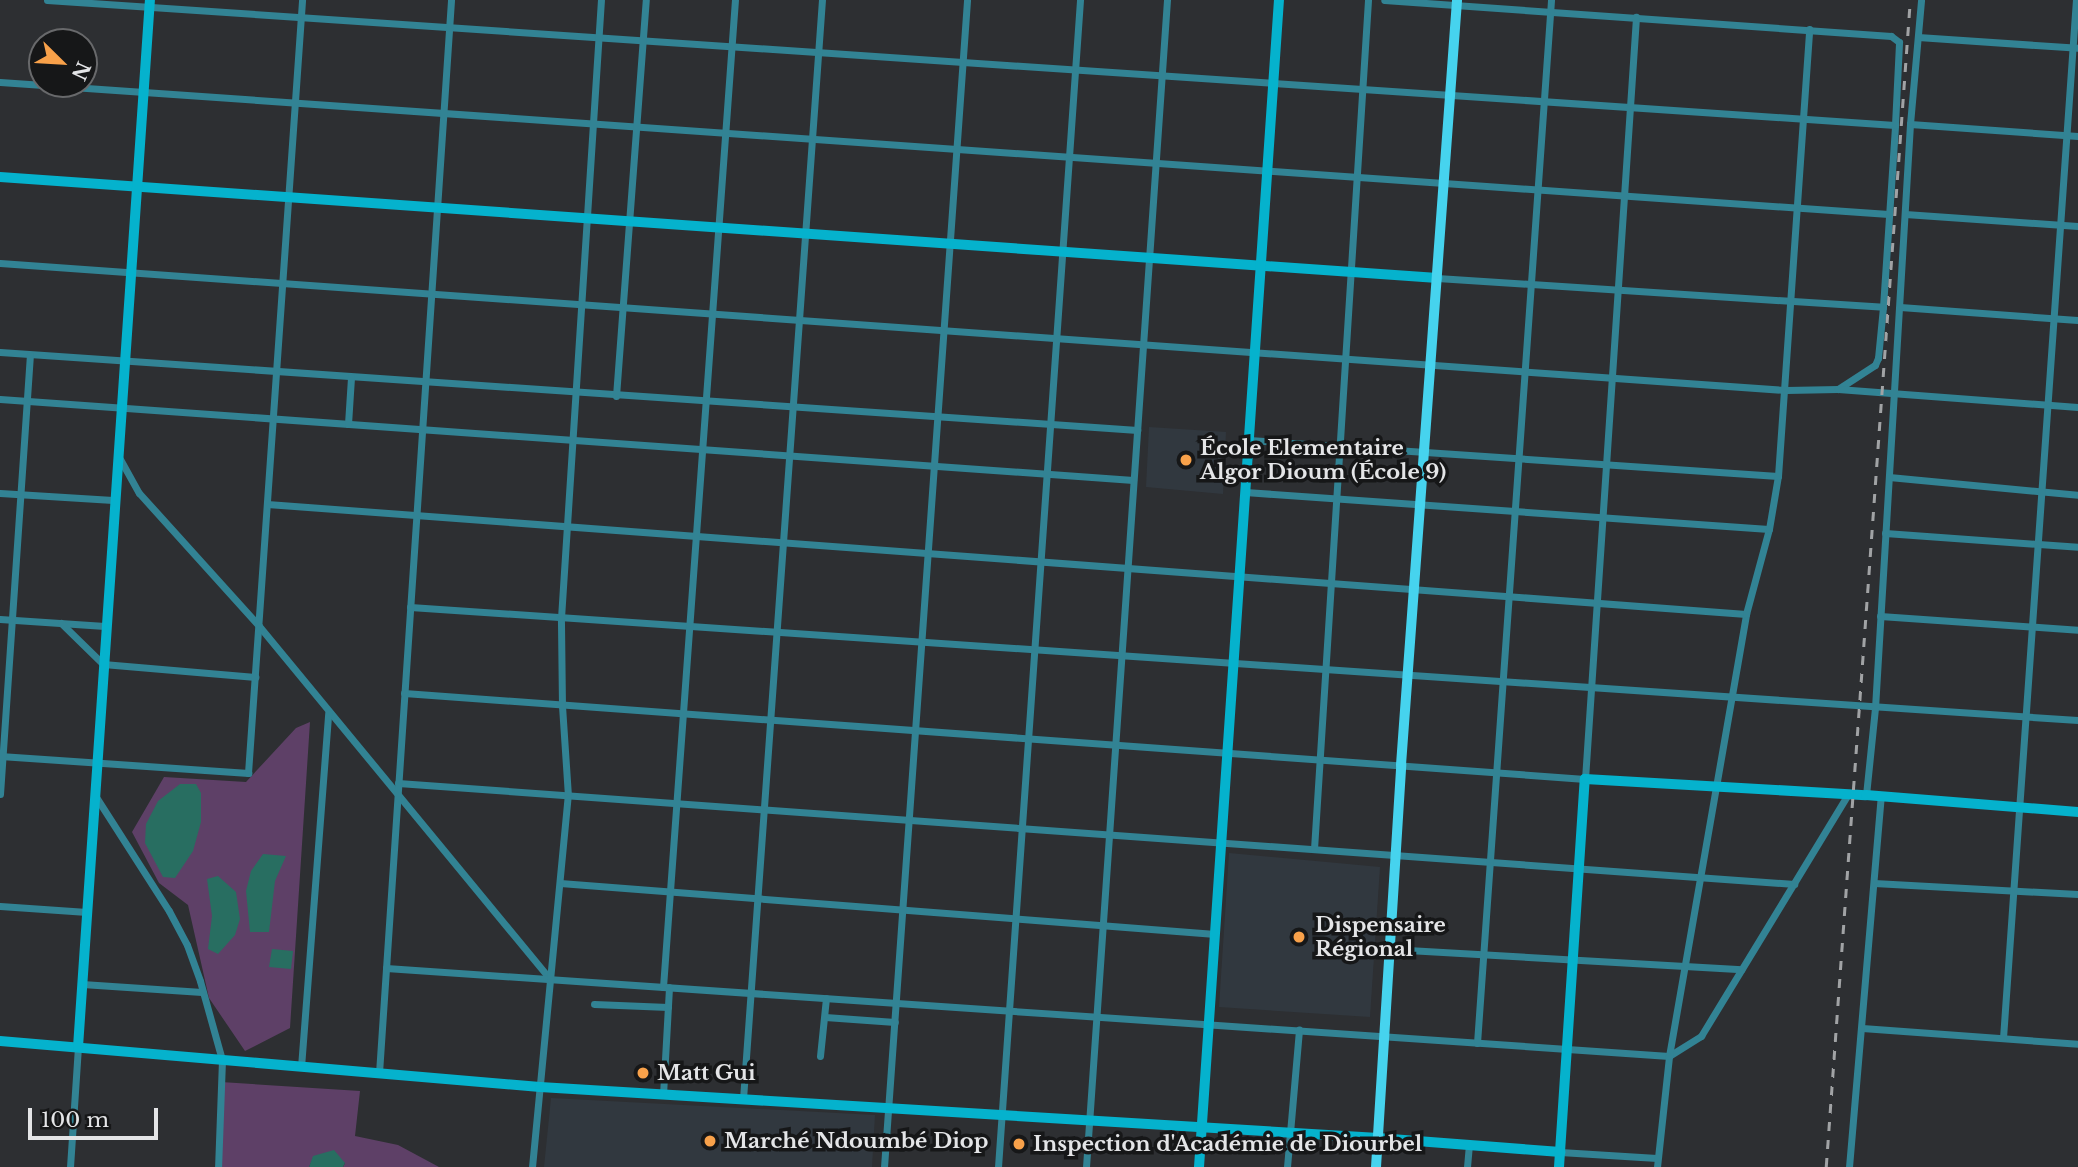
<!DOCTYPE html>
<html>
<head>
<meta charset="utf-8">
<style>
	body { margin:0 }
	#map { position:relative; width:2078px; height:1167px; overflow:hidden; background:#2d2f32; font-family:"Libre Baskerville",serif }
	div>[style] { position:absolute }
	.built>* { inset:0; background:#31383f }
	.green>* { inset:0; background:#5e4067 }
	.water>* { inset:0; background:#286e61 }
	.street>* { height:7px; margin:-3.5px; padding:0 3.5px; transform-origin:3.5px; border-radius:3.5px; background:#328394 }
	.secondary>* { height:10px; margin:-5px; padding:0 5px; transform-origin:5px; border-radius:5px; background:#05b2cd }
	.primary>* { height:10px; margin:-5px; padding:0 5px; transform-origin:5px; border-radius:5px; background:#46d3ee }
	.rail>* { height:2.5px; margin-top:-1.25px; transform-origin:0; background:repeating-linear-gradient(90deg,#a1a3a5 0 9px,transparent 0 18px) }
	.dots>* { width:19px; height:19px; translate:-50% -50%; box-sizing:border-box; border:4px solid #161718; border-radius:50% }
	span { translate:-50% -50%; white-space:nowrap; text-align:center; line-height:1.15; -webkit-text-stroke:7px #161718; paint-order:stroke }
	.poi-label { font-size:21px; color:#e4e5e7; font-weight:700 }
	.left { translate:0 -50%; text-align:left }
	.north { position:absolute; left:28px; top:28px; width:70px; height:70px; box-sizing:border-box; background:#161718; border:2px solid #68696b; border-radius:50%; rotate:114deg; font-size:19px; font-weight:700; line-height:28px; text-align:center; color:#e4e5e7 }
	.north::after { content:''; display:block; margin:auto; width:24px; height:32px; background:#f8a14a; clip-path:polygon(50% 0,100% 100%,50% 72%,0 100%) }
	.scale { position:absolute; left:28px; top:1108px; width:130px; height:32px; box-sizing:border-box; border:4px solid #e4e5e7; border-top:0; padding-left:9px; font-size:21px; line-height:24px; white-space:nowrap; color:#e4e5e7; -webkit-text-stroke:5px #161718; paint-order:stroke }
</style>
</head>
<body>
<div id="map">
	<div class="built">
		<div style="clip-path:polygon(1149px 427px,1226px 432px,1223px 494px,1146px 487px)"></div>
		<div style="clip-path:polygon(1229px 853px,1380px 867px,1370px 1017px,1219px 1007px)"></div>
		<div style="clip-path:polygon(551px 1098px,875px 1115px,872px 1167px,544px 1167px)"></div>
	</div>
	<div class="green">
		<div style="clip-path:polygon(310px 722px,290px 1028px,245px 1051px,209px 998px,188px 905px,159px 883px,132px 832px,164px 777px,246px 782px,296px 728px)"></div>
		<div style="clip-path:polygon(221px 1082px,360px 1091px,355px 1136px,398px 1145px,439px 1167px,343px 1167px,345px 1163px,314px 1156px,309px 1167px,222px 1167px)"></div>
	</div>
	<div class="water">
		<div style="clip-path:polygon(180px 784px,196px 784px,201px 793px,201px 822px,193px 851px,175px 878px,163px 877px,145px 843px,146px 824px,158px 801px)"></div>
		<div style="clip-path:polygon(263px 854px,286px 856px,275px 881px,269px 932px,250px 932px,246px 891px,251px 871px)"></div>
		<div style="clip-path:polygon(218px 876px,236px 892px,240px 919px,235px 935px,218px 954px,208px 949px,212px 916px,207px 879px)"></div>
		<div style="clip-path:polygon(272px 949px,293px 951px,291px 969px,269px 967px)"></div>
		<div style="clip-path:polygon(334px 1150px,345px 1163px,343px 1167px,309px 1167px,313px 1156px)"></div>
	</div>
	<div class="street">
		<div style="left:47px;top:0;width:1852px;rotate:3.87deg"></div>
		<div style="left:1918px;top:37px;width:160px;rotate:3.9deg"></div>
		<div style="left:0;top:82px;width:1893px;rotate:4deg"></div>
		<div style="left:1910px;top:124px;width:168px;rotate:4.1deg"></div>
		<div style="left:1905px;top:214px;width:173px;rotate:4deg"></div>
		<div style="left:0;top:263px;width:1791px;rotate:4.07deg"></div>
		<div style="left:1786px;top:390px;width:52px;rotate:-1.1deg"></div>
		<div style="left:1838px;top:389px;width:44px;rotate:-33deg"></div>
		<div style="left:1875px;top:365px;width:8px;rotate:-67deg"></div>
		<div style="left:1878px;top:358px;width:51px;rotate:-84.4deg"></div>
		<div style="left:1883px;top:307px;width:182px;rotate:-86.2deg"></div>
		<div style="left:1895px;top:125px;width:83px;rotate:-87.2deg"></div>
		<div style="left:1899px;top:42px;width:10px;rotate:-143deg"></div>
		<div style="left:1891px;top:36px;width:508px;rotate:-175.94deg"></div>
		<div style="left:1437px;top:278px;width:447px;rotate:3.7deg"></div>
		<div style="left:1900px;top:307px;width:178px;rotate:4.2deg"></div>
		<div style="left:0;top:352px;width:1140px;rotate:3.92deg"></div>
		<div style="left:1838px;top:389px;width:241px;rotate:4.3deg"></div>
		<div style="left:616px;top:396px;width:397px;rotate:-85.7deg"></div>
		<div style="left:0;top:399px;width:1136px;rotate:4.09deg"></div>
		<div style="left:348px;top:424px;width:47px;rotate:-86.3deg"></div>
		<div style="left:1249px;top:440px;width:530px;rotate:3.89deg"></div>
		<div style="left:120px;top:459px;width:39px;rotate:61deg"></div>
		<div style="left:139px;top:493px;width:179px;rotate:47.9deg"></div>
		<div style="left:259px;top:626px;width:457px;rotate:50.5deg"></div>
		<div style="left:1889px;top:477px;width:190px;rotate:5.4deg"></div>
		<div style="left:1245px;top:492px;width:525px;rotate:4.04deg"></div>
		<div style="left:0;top:493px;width:113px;rotate:3.5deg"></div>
		<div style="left:267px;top:504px;width:1483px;rotate:4.25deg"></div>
		<div style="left:1885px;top:533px;width:194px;rotate:4.1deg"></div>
		<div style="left:410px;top:607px;width:1672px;rotate:3.88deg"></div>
		<div style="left:1880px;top:616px;width:198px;rotate:4deg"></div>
		<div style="left:0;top:619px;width:105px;rotate:3.8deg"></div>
		<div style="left:61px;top:623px;width:59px;rotate:44.3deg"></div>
		<div style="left:103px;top:664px;width:153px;rotate:4.9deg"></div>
		<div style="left:404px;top:693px;width:1184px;rotate:4.16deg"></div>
		<div style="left:1585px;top:779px;width:764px;rotate:-86.17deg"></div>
		<div style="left:0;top:756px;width:249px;rotate:3.9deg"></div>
		<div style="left:248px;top:773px;width:775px;rotate:-86deg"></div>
		<div style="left:398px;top:783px;width:1400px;rotate:4.14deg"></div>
		<div style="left:0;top:794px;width:440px;rotate:-86.1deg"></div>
		<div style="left:1866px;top:795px;width:87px;rotate:-84.1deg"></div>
		<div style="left:1875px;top:708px;width:585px;rotate:-86.57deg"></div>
		<div style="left:1910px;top:124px;width:124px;rotate:-84.9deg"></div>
		<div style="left:96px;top:797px;width:135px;rotate:57.4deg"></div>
		<div style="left:169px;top:911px;width:38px;rotate:62deg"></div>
		<div style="left:187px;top:945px;width:38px;rotate:70deg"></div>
		<div style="left:200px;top:981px;width:82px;rotate:74.4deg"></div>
		<div style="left:222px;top:1060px;width:107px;rotate:92.1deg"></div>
		<div style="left:1314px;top:849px;width:851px;rotate:-86.36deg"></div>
		<div style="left:560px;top:883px;width:657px;rotate:4.45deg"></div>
		<div style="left:1874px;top:883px;width:204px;rotate:3.1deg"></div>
		<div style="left:0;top:906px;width:87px;rotate:3.9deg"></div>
		<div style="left:1390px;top:949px;width:352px;rotate:3.3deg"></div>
		<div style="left:386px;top:968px;width:1286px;rotate:3.92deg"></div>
		<div style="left:1669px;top:1056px;width:38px;rotate:-32deg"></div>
		<div style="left:1701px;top:1036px;width:283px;rotate:-58.7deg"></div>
		<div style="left:82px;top:984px;width:120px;rotate:3.8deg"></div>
		<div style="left:663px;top:987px;width:990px;rotate:-85.83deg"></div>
		<div style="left:594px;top:1004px;width:74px;rotate:2.3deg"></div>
		<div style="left:825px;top:1017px;width:70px;rotate:4.1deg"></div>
		<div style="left:1862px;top:1028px;width:217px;rotate:4.2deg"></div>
		<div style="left:2003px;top:1038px;width:1041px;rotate:-85.98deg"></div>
		<div style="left:1477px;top:1043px;width:1046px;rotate:-85.94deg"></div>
		<div style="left:820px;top:1056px;width:58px;rotate:-84.1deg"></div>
		<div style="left:301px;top:1067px;width:355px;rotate:-85.6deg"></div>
		<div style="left:379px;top:1073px;width:1075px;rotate:-86.16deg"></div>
		<div style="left:663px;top:1095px;width:108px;rotate:-86.8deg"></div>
		<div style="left:743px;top:1099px;width:1102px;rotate:-85.89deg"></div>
		<div style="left:1560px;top:1152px;width:97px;rotate:3.5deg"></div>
		<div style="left:70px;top:1167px;width:120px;rotate:-86.2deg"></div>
		<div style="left:532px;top:1167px;width:373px;rotate:-84.5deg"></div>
		<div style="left:568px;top:796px;width:90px;rotate:-93.8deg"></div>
		<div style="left:562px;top:706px;width:88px;rotate:-90.7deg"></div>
		<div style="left:561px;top:618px;width:619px;rotate:-86.3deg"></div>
		<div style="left:884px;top:1167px;width:1170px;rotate:-85.93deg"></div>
		<div style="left:998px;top:1167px;width:1170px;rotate:-85.98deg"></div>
		<div style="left:1086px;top:1167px;width:1170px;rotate:-86.03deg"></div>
		<div style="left:1287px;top:1167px;width:138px;rotate:-85deg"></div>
		<div style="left:1467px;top:1167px;width:22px;rotate:-85deg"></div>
		<div style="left:1657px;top:1167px;width:112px;rotate:-83.8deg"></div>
		<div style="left:1669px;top:1056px;width:449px;rotate:-80.1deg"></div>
		<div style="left:1746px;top:614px;width:88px;rotate:-74.9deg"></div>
		<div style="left:1769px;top:529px;width:54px;rotate:-80.4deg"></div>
		<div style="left:1778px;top:476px;width:448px;rotate:-86deg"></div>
		<div style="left:1849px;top:1167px;width:372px;rotate:-85.1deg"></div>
	</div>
	<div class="secondary">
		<div style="left:0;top:177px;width:1441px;rotate:4.02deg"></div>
		<div style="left:0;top:1041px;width:542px;rotate:4.87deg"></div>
		<div style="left:540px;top:1087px;width:840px;rotate:3.48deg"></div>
		<div style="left:1378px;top:1138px;width:183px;rotate:4.4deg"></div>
		<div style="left:78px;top:1047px;width:1049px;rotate:-86.07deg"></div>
		<div style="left:1199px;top:1167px;width:1170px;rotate:-86.08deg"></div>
		<div style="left:1559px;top:1167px;width:389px;rotate:-86.2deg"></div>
		<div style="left:1585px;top:779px;width:281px;rotate:3.3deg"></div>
		<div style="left:1866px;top:795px;width:213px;rotate:4.6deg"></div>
	</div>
	<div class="primary">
		<div style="left:1376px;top:1167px;width:403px;rotate:-86.4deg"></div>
		<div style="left:1401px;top:765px;width:767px;rotate:-85.81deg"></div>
	</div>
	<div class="rail">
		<div style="left:1826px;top:1167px;width:1170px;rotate:-85.88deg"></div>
	</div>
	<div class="dots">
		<div style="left:1186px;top:460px;background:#f8a14a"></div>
		<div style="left:1299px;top:937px;background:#f8a14a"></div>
		<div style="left:643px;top:1073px;background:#f8a14a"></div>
		<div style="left:710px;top:1141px;background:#f8a14a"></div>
		<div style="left:1019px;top:1144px;background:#f8a14a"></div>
	</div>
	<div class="poi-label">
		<span class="left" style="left:1200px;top:460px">École Elementaire<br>Algor Dioum (École 9)</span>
		<span class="left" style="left:1315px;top:937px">Dispensaire<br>Régional</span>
		<span class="left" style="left:657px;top:1073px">Matt Gui</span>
		<span class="left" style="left:724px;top:1141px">Marché Ndoumbé Diop</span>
		<span class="left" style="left:1033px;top:1144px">Inspection d'Académie de Diourbel</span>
	</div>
	<div class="north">N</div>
	<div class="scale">100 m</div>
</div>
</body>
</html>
